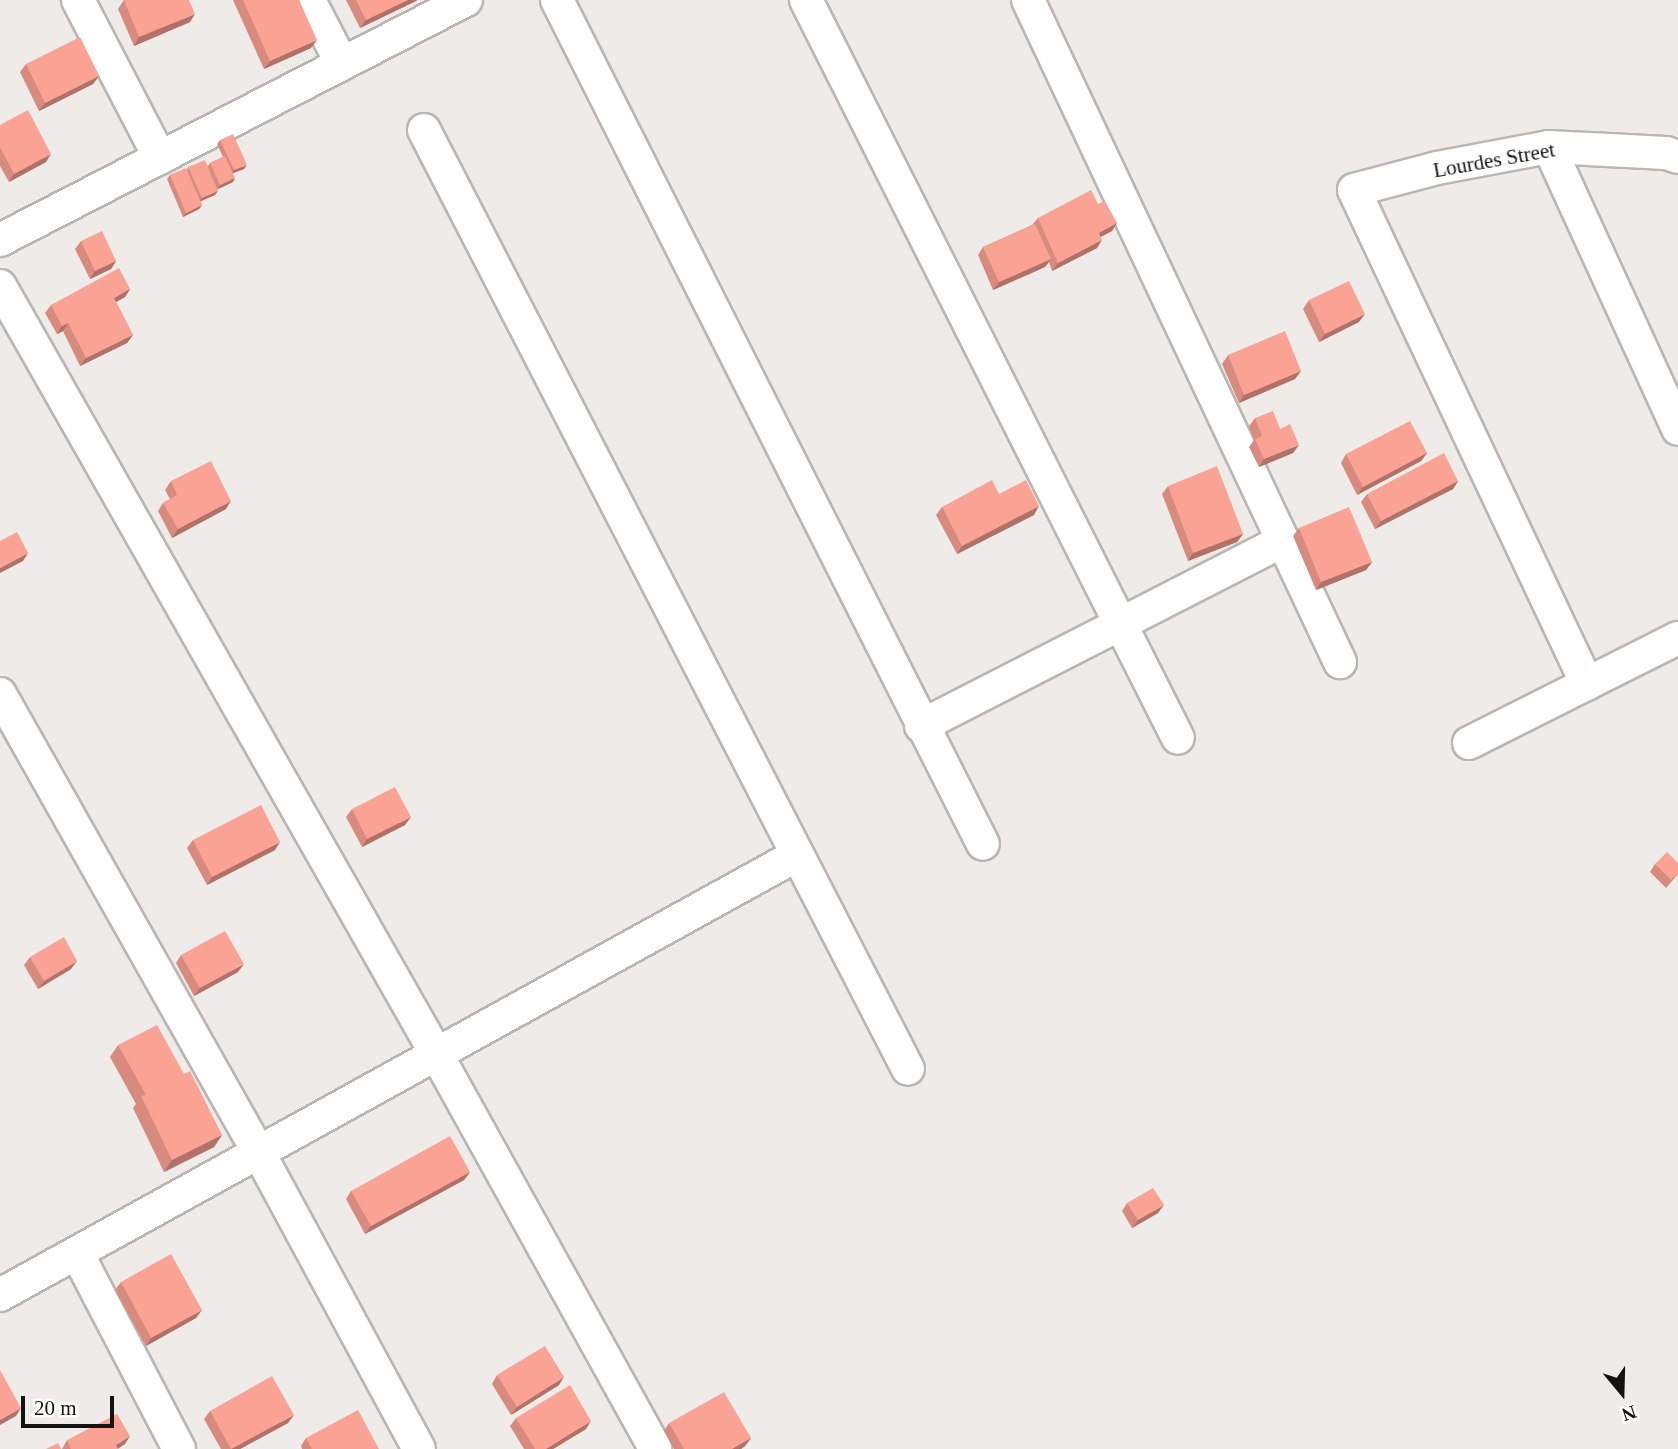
<!DOCTYPE html>
<html>
<head>
<meta charset="utf-8">
<style>
	body { margin:0 }
	#map { position:relative; width:1678px; height:1449px; overflow:hidden; background:#eeebe8; font-family:"Times New Roman",serif }
	div>[style] { position:absolute }
	.roads { filter:drop-shadow(2px 0 #b9b6b3) drop-shadow(-2px 0 #b9b6b3) drop-shadow(0 2px #b9b6b3) drop-shadow(0 -2px #b9b6b3) }
	.minor>* { height:32px; margin:-16px; padding:0 16px; transform-origin:16px; border-radius:16px; background:#fff }
	.wall>* { inset:0; background:#d78b7f }
	.shaded-wall>* { inset:0; background:#af7168 }
	.building>* { inset:0; background:#faa294 }
	span { translate:-50% -50%; white-space:nowrap; text-align:center; line-height:1.15; -webkit-text-stroke:6px #fff; paint-order:stroke }
	.street-label { font-size:21px; color:#131311 }
	.north { position:absolute; left:1587px; top:1358px; width:70px; height:70px; -webkit-text-stroke:5px #fff; paint-order:stroke; rotate:161deg; font-size:19px; font-weight:700; line-height:28px; text-align:center; color:#131311 }
	.north::after { content:''; display:block; margin:auto; width:24px; height:32px; background:#131311; clip-path:polygon(50% 0,100% 100%,50% 72%,0 100%) }
	.scale { position:absolute; left:21px; top:1396px; width:93px; height:32px; box-sizing:border-box; border:4px solid #131311; border-top:0; padding-left:9px; font-size:21px; line-height:24px; white-space:nowrap; color:#131311; -webkit-text-stroke:5px #fff; paint-order:stroke }
</style>
</head>
<body>
<div id="map">
	<div class="roads">
		<div class="minor">
			<div style="left:78px;top:0;width:178px;rotate:62.6deg"></div>
			<div style="left:309px;top:0;width:72px;rotate:62.7deg"></div>
			<div style="left:557px;top:0;width:945px;rotate:63.22deg"></div>
			<div style="left:806px;top:0;width:826px;rotate:63.25deg"></div>
			<div style="left:1028px;top:0;width:732px;rotate:64.77deg"></div>
			<div style="left:424px;top:130px;width:1056px;rotate:62.73deg"></div>
			<div style="left:1549px;top:147px;width:310px;rotate:65.4deg"></div>
			<div style="left:0;top:240px;width:524px;rotate:-27.25deg"></div>
			<div style="left:0;top:286px;width:884px;rotate:60.39deg"></div>
			<div style="left:437px;top:1055px;width:450px;rotate:61deg"></div>
			<div style="left:1587px;top:684px;width:546px;rotate:-115.25deg"></div>
			<div style="left:1354px;top:190px;width:86px;rotate:-14.8deg"></div>
			<div style="left:1437px;top:168px;width:114px;rotate:-10.6deg"></div>
			<div style="left:1549px;top:147px;width:117px;rotate:2.9deg"></div>
			<div style="left:1666px;top:153px;width:13px;rotate:18deg"></div>
			<div style="left:0;top:694px;width:527px;rotate:60.57deg"></div>
			<div style="left:259px;top:1153px;width:336px;rotate:61.6deg"></div>
			<div style="left:921px;top:726px;width:407px;rotate:-27.1deg"></div>
			<div style="left:1469px;top:743px;width:234px;rotate:-26.7deg"></div>
			<div style="left:77px;top:1253px;width:221px;rotate:62.5deg"></div>
			<div style="left:0;top:1295px;width:910px;rotate:-28.9deg"></div>
		</div>
	</div>
	<div class="wall">
		<div style="clip-path:polygon(124px 0,190px 22px,134px 46px,118px 9px)"></div>
		<div style="clip-path:polygon(233px 0,299px 0,311px 48px,264px 69px)"></div>
		<div style="clip-path:polygon(346px 0,417px 0,416px 1px,360px 28px)"></div>
		<div style="clip-path:polygon(26px 64px,99px 76px,93px 84px,39px 111px,20px 72px)"></div>
		<div style="clip-path:polygon(0 125px,46px 162px,9px 182px,0 166px)"></div>
		<div style="clip-path:polygon(220px 140px,244px 169px,233px 173px,233px 182px,218px 189px,215px 195px,200px 201px,202px 205px,199px 209px,183px 217px,167px 179px,170px 175px,187px 170px,188px 167px,208px 166px,210px 163px,223px 157px,217px 144px)"></div>
		<div style="clip-path:polygon(1098px 204px,1117px 223px,1112px 231px,1100px 237px,1097px 248px,1052px 271px,1049px 262px,1045px 267px,993px 290px,978px 255px,983px 247px,1032px 225px,1038px 218px)"></div>
		<div style="clip-path:polygon(81px 241px,116px 261px,111px 269px,90px 279px,75px 249px)"></div>
		<div style="clip-path:polygon(130px 289px,125px 297px,116px 302px,133px 335px,127px 343px,80px 366px,63px 331px,57px 334px,45px 313px,51px 305px)"></div>
		<div style="clip-path:polygon(1309px 300px,1359px 322px,1319px 342px,1303px 309px)"></div>
		<div style="clip-path:polygon(1228px 355px,1301px 371px,1295px 379px,1239px 403px,1222px 364px)"></div>
		<div style="clip-path:polygon(1255px 418px,1280px 429px,1293px 453px,1259px 467px,1249px 447px,1254px 440px,1249px 426px)"></div>
		<div style="clip-path:polygon(1427px 453px,1421px 461px,1357px 495px,1341px 463px,1346px 454px)"></div>
		<div style="clip-path:polygon(171px 481px,226px 509px,172px 538px,158px 511px,163px 503px,170px 499px,165px 490px)"></div>
		<div style="clip-path:polygon(1458px 481px,1453px 489px,1375px 529px,1361px 502px,1367px 494px)"></div>
		<div style="clip-path:polygon(1168px 486px,1243px 534px,1237px 542px,1188px 561px,1162px 494px)"></div>
		<div style="clip-path:polygon(999px 494px,1034px 515px,957px 554px,936px 515px,942px 507px)"></div>
		<div style="clip-path:polygon(1299px 528px,1372px 562px,1366px 570px,1316px 590px,1293px 536px)"></div>
		<div style="clip-path:polygon(352px 809px,405px 825px,362px 847px,346px 817px)"></div>
		<div style="clip-path:polygon(193px 840px,275px 850px,207px 885px,187px 848px)"></div>
		<div style="clip-path:polygon(1678px 863px,1678px 874px,1666px 888px,1650px 872px,1655px 864px)"></div>
		<div style="clip-path:polygon(181px 955px,238px 972px,194px 996px,176px 963px)"></div>
		<div style="clip-path:polygon(30px 957px,71px 969px,38px 989px,24px 965px)"></div>
		<div style="clip-path:polygon(118px 1045px,184px 1074px,222px 1135px,214px 1147px,164px 1172px,133px 1108px,136px 1104px,110px 1057px)"></div>
		<div style="clip-path:polygon(470px 1172px,464px 1180px,365px 1234px,346px 1199px,351px 1191px)"></div>
		<div style="clip-path:polygon(1127px 1203px,1158px 1213px,1132px 1228px,1122px 1211px)"></div>
		<div style="clip-path:polygon(121px 1282px,196px 1318px,146px 1346px,115px 1290px)"></div>
		<div style="clip-path:polygon(497px 1375px,559px 1385px,511px 1415px,492px 1384px)"></div>
		<div style="clip-path:polygon(210px 1411px,288px 1423px,240px 1449px,221px 1449px,204px 1419px)"></div>
		<div style="clip-path:polygon(516px 1418px,586px 1429px,553px 1449px,524px 1449px,510px 1426px)"></div>
		<div style="clip-path:polygon(669px 1423px,751px 1438px,745px 1446px,741px 1449px,674px 1449px,664px 1431px)"></div>
		<div style="clip-path:polygon(306px 1438px,379px 1449px,302px 1449px,301px 1446px)"></div>
		<div style="clip-path:polygon(67px 1440px,125px 1444px,118px 1449px,62px 1449px)"></div>
	</div>
	<div class="shaded-wall">
		<div style="clip-path:polygon(408px 0,417px 0,416px 1px,360px 28px,366px 20px)"></div>
		<div style="clip-path:polygon(195px 14px,190px 22px,134px 46px,139px 37px)"></div>
		<div style="clip-path:polygon(317px 40px,311px 48px,264px 69px,270px 61px)"></div>
		<div style="clip-path:polygon(99px 76px,93px 84px,39px 111px,45px 103px)"></div>
		<div style="clip-path:polygon(51px 154px,46px 162px,9px 182px,14px 174px)"></div>
		<div style="clip-path:polygon(247px 165px,244px 169px,231px 174px,234px 170px)"></div>
		<div style="clip-path:polygon(235px 178px,233px 182px,218px 189px,220px 185px)"></div>
		<div style="clip-path:polygon(218px 191px,215px 195px,199px 202px,202px 198px)"></div>
		<div style="clip-path:polygon(202px 205px,199px 209px,183px 217px,186px 213px)"></div>
		<div style="clip-path:polygon(1117px 223px,1112px 231px,1093px 241px,1099px 233px)"></div>
		<div style="clip-path:polygon(1102px 240px,1097px 248px,1052px 271px,1058px 263px)"></div>
		<div style="clip-path:polygon(1051px 259px,1045px 267px,993px 290px,999px 282px)"></div>
		<div style="clip-path:polygon(116px 261px,111px 269px,90px 279px,95px 271px)"></div>
		<div style="clip-path:polygon(130px 289px,125px 297px,109px 306px,114px 298px)"></div>
		<div style="clip-path:polygon(1365px 314px,1359px 322px,1319px 342px,1325px 334px)"></div>
		<div style="clip-path:polygon(68px 323px,63px 331px,57px 334px,62px 326px)"></div>
		<div style="clip-path:polygon(133px 335px,127px 343px,80px 366px,86px 358px)"></div>
		<div style="clip-path:polygon(1301px 371px,1295px 379px,1239px 403px,1244px 395px)"></div>
		<div style="clip-path:polygon(1299px 445px,1293px 453px,1259px 467px,1264px 459px)"></div>
		<div style="clip-path:polygon(1427px 453px,1421px 461px,1357px 495px,1363px 487px)"></div>
		<div style="clip-path:polygon(1458px 481px,1453px 489px,1375px 529px,1381px 521px)"></div>
		<div style="clip-path:polygon(231px 501px,226px 509px,172px 538px,178px 529px)"></div>
		<div style="clip-path:polygon(1039px 506px,1034px 515px,957px 554px,962px 546px)"></div>
		<div style="clip-path:polygon(1243px 534px,1237px 542px,1188px 561px,1193px 553px)"></div>
		<div style="clip-path:polygon(28px 553px,23px 561px,0 573px,0 568px)"></div>
		<div style="clip-path:polygon(1372px 562px,1366px 570px,1316px 590px,1321px 582px)"></div>
		<div style="clip-path:polygon(411px 817px,405px 825px,362px 847px,367px 839px)"></div>
		<div style="clip-path:polygon(280px 842px,275px 850px,207px 885px,212px 877px)"></div>
		<div style="clip-path:polygon(77px 961px,71px 969px,38px 989px,44px 981px)"></div>
		<div style="clip-path:polygon(244px 964px,238px 972px,194px 996px,200px 988px)"></div>
		<div style="clip-path:polygon(222px 1135px,214px 1147px,164px 1172px,172px 1160px)"></div>
		<div style="clip-path:polygon(470px 1172px,464px 1180px,365px 1234px,371px 1226px)"></div>
		<div style="clip-path:polygon(1164px 1205px,1158px 1213px,1132px 1228px,1138px 1220px)"></div>
		<div style="clip-path:polygon(202px 1310px,196px 1318px,146px 1346px,151px 1338px)"></div>
		<div style="clip-path:polygon(564px 1377px,559px 1385px,511px 1415px,517px 1407px)"></div>
		<div style="clip-path:polygon(21px 1408px,16px 1416px,0 1425px,0 1420px)"></div>
		<div style="clip-path:polygon(294px 1415px,288px 1423px,240px 1449px,231px 1449px)"></div>
		<div style="clip-path:polygon(591px 1421px,586px 1429px,553px 1449px,546px 1449px)"></div>
		<div style="clip-path:polygon(130px 1436px,125px 1444px,116px 1449px,116px 1445px)"></div>
		<div style="clip-path:polygon(751px 1438px,745px 1446px,741px 1449px,732px 1449px)"></div>
	</div>
	<div class="building">
		<div style="clip-path:polygon(124px 0,189px 0,195px 14px,139px 37px)"></div>
		<div style="clip-path:polygon(243px 0,299px 0,317px 40px,270px 61px)"></div>
		<div style="clip-path:polygon(356px 0,408px 0,366px 20px)"></div>
		<div style="clip-path:polygon(80px 37px,99px 76px,45px 103px,26px 64px)"></div>
		<div style="clip-path:polygon(28px 110px,51px 154px,14px 174px,0 147px,0 125px)"></div>
		<div style="clip-path:polygon(233px 134px,247px 165px,234px 170px,220px 140px)"></div>
		<div style="clip-path:polygon(225px 156px,235px 178px,220px 185px,210px 163px)"></div>
		<div style="clip-path:polygon(205px 160px,218px 191px,202px 198px,188px 167px)"></div>
		<div style="clip-path:polygon(186px 168px,202px 205px,186px 213px,170px 175px)"></div>
		<div style="clip-path:polygon(1091px 190px,1098px 204px,1105px 201px,1117px 223px,1099px 233px,1102px 240px,1058px 263px,1038px 218px)"></div>
		<div style="clip-path:polygon(1035px 224px,1051px 259px,999px 282px,983px 247px)"></div>
		<div style="clip-path:polygon(102px 231px,116px 261px,95px 271px,81px 241px)"></div>
		<div style="clip-path:polygon(119px 268px,130px 289px,114px 298px,133px 335px,86px 358px,68px 323px,62px 326px,51px 305px)"></div>
		<div style="clip-path:polygon(1349px 281px,1365px 314px,1325px 334px,1309px 300px)"></div>
		<div style="clip-path:polygon(1285px 331px,1301px 371px,1244px 395px,1228px 355px)"></div>
		<div style="clip-path:polygon(1273px 411px,1280px 429px,1290px 424px,1299px 445px,1264px 459px,1255px 439px,1262px 436px,1255px 418px)"></div>
		<div style="clip-path:polygon(1410px 421px,1427px 453px,1363px 487px,1346px 454px)"></div>
		<div style="clip-path:polygon(1444px 453px,1458px 481px,1381px 521px,1367px 494px)"></div>
		<div style="clip-path:polygon(211px 461px,231px 501px,178px 529px,163px 503px,177px 495px,171px 481px)"></div>
		<div style="clip-path:polygon(1217px 466px,1243px 534px,1193px 553px,1168px 486px)"></div>
		<div style="clip-path:polygon(992px 480px,999px 494px,1026px 480px,1039px 506px,962px 546px,942px 507px)"></div>
		<div style="clip-path:polygon(1349px 507px,1372px 562px,1321px 582px,1299px 528px)"></div>
		<div style="clip-path:polygon(17px 532px,28px 553px,0 568px,0 541px)"></div>
		<div style="clip-path:polygon(395px 787px,411px 817px,367px 839px,352px 809px)"></div>
		<div style="clip-path:polygon(261px 805px,280px 842px,212px 877px,193px 840px)"></div>
		<div style="clip-path:polygon(1667px 852px,1678px 863px,1678px 873px,1671px 880px,1655px 864px)"></div>
		<div style="clip-path:polygon(225px 931px,244px 964px,200px 988px,181px 955px)"></div>
		<div style="clip-path:polygon(64px 937px,77px 961px,44px 981px,30px 957px)"></div>
		<div style="clip-path:polygon(157px 1025px,184px 1074px,190px 1071px,222px 1135px,172px 1160px,141px 1096px,146px 1095px,118px 1045px)"></div>
		<div style="clip-path:polygon(450px 1136px,470px 1172px,371px 1226px,351px 1191px)"></div>
		<div style="clip-path:polygon(1153px 1188px,1164px 1205px,1138px 1220px,1127px 1203px)"></div>
		<div style="clip-path:polygon(171px 1254px,202px 1310px,151px 1338px,121px 1282px)"></div>
		<div style="clip-path:polygon(545px 1346px,564px 1377px,517px 1407px,497px 1375px)"></div>
		<div style="clip-path:polygon(0 1370px,21px 1408px,0 1420px)"></div>
		<div style="clip-path:polygon(272px 1376px,294px 1415px,231px 1449px,210px 1411px)"></div>
		<div style="clip-path:polygon(570px 1385px,591px 1421px,546px 1449px,535px 1449px,516px 1418px)"></div>
		<div style="clip-path:polygon(724px 1392px,751px 1438px,732px 1449px,684px 1449px,669px 1423px)"></div>
		<div style="clip-path:polygon(358px 1410px,379px 1449px,312px 1449px,306px 1438px)"></div>
		<div style="clip-path:polygon(117px 1414px,130px 1436px,116px 1445px,118px 1449px,71px 1449px,67px 1440px)"></div>
		<div style="clip-path:polygon(58px 1443px,61px 1449px,46px 1449px)"></div>
	</div>
	<div class="street-label">
		<span style="left:1494px;top:160px;rotate:-10deg">Lourdes Street</span>
	</div>
	<div class="north">N</div>
	<div class="scale">20 m</div>
</div>
</body>
</html>
